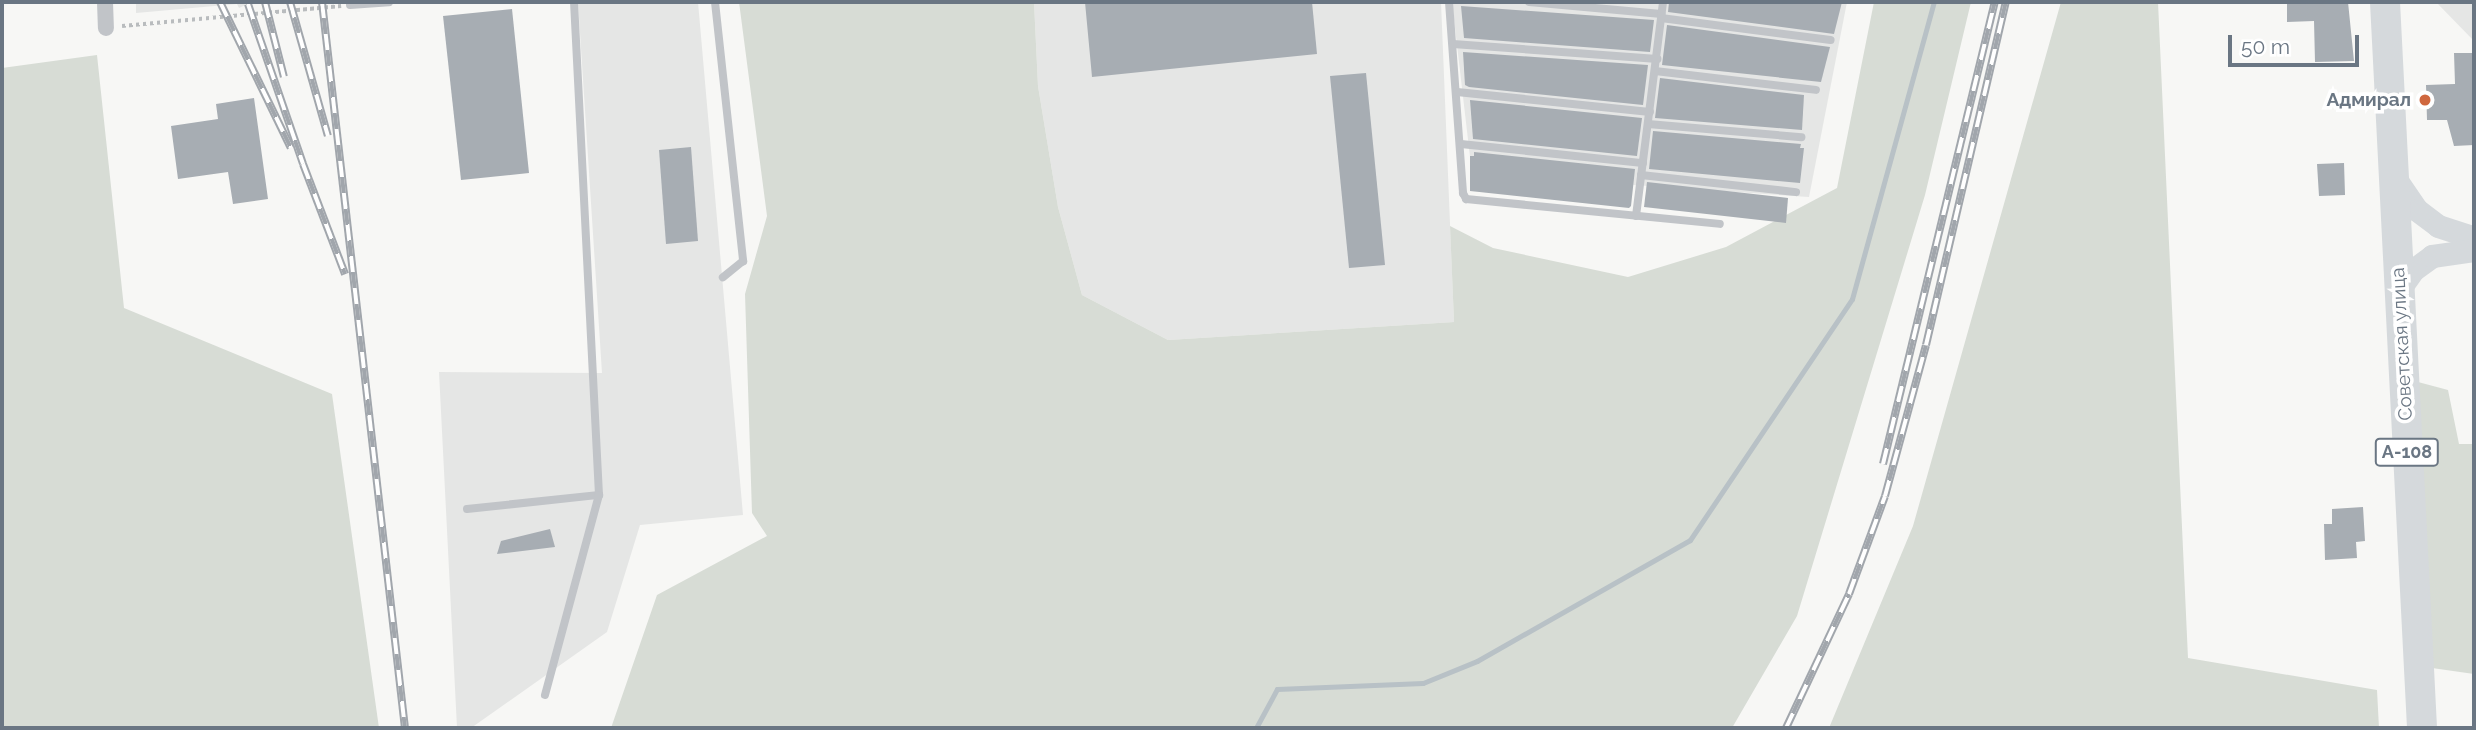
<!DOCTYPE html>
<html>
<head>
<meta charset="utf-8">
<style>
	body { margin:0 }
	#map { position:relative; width:2476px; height:730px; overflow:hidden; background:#f7f7f5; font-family:Raleway,sans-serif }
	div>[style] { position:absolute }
	.built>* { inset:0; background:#e5e6e5 }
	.green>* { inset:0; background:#d7dcd5 }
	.stream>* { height:5px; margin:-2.5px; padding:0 2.5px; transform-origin:2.5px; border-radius:2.5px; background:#b8c1c6 }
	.building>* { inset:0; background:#a7adb3 }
	.path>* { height:3.5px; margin-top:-1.75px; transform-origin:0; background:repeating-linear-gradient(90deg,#b9bcbe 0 3.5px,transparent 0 7px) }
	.lane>* { height:8px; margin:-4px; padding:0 4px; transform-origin:4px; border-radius:4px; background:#c1c4c8 }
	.street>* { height:16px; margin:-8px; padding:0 8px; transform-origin:8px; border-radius:8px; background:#c1c4c8 }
	.secondary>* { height:23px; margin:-11.5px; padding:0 11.5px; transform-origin:11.5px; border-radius:11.5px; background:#d5d9dc }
	.highway>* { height:30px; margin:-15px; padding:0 15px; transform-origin:15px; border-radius:15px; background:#d5d9dc }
	.rail>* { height:8px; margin-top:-4px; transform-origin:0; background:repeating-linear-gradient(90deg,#fff 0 16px,#a1a6ac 0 32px); box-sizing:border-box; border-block:2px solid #a1a6ac }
	.dots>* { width:19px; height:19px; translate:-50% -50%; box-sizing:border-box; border:4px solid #fff; border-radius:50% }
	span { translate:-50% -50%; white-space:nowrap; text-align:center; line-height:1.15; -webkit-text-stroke:7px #fff; paint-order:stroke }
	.shield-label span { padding:2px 5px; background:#fff; border:2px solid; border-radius:5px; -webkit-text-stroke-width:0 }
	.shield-label { font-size:18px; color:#6a7683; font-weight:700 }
	.poi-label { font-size:19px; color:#6a7683; font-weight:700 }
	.right { translate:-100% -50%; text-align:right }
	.street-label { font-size:19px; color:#6a7683 }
	.frame { position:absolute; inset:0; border:4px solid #6a7683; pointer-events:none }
	.scale { position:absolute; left:2228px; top:35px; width:131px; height:32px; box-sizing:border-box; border:4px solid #6a7683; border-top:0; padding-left:9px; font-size:21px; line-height:24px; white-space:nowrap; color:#6a7683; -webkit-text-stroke:5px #fff; paint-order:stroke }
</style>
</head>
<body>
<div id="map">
	<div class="built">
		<div style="clip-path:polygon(136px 2px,252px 2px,239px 8px,237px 4px,136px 13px)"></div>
		<div style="clip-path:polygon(578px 2px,698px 2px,743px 515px,640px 525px,607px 632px,471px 728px,457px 728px,439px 372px,602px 373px)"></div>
		<div style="clip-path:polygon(1034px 2px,1441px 2px,1454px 322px,1168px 340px,1082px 295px,1058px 207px,1038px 86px)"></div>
		<div style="clip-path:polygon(1452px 2px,1847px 2px,1809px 197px,1472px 174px)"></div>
		<div style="clip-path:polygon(2436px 2px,2474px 2px,2474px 41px)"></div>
	</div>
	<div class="green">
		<div style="clip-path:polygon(739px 2px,1034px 2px,1038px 86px,1058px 207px,1082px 295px,1168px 340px,1454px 322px,1450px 226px,1493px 248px,1628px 277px,1726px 247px,1837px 188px,1874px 2px,1971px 2px,1925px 195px,1797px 616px,1732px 728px,611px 728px,657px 595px,767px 536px,752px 513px,745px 294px,767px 216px)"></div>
		<div style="clip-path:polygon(2061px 2px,2158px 2px,2188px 658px,2377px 690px,2379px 728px,1829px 728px,1913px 526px)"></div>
		<div style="clip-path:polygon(97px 55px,124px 308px,332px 394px,379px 728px,2px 728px,2px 68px)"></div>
		<div style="clip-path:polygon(2418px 382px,2448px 390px,2459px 444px,2474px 444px,2474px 674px,2432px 668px)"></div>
	</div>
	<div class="stream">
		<div style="left:1257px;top:726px;width:42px;rotate:-61.6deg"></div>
		<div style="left:1277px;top:689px;width:146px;rotate:-2.4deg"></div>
		<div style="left:1423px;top:683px;width:58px;rotate:-22.2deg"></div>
		<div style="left:1477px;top:661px;width:245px;rotate:-29.6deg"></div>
		<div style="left:1690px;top:540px;width:290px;rotate:-56.1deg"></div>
		<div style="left:1852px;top:299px;width:308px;rotate:-74.6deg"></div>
	</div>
	<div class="building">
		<div style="clip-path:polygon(1085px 2px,1312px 2px,1317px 54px,1092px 77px)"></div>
		<div style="clip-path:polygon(1669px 2px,1842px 2px,1834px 34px,1668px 12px)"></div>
		<div style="clip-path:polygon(2348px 2px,2354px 61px,2315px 62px,2314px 21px,2287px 22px,2287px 4px)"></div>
		<div style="clip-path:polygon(1461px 6px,1654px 20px,1650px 52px,1464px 38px)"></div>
		<div style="clip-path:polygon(512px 9px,529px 173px,461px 180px,443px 16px)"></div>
		<div style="clip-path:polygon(1667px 25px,1830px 47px,1821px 82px,1662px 65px)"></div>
		<div style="clip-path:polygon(1463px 52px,1648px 65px,1643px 105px,1469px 87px,1465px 85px)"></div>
		<div style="clip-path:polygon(2454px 53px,2474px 53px,2474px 145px,2454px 146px,2447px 120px,2427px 120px,2426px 85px,2455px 84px)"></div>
		<div style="clip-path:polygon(1366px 73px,1385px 265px,1349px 268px,1330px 76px)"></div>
		<div style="clip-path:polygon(1660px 78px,1804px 95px,1802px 130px,1655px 118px)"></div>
		<div style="clip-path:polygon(254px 98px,268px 199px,233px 204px,228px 172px,178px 179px,171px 126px,218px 119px,216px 104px)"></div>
		<div style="clip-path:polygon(1470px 100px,1642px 118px,1637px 156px,1473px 139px)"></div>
		<div style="clip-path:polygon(1653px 131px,1801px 144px,1800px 148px,1804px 148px,1800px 183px,1649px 169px)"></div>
		<div style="clip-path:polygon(691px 147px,698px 241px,666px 244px,659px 150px)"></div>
		<div style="clip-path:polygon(1474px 152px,1635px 169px,1631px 206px,1629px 208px,1470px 191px,1470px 156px,1474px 156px)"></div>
		<div style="clip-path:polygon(2344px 163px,2345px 195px,2319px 196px,2317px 164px)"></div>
		<div style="clip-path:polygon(1647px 182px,1788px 198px,1786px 223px,1644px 207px)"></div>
		<div style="clip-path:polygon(2363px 507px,2365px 541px,2356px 542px,2357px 558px,2325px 560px,2324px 524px,2332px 524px,2332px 509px)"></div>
		<div style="clip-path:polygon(550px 529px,555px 547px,497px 554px,501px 541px)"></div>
	</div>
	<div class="path">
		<div style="left:122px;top:26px;width:220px;rotate:-5.2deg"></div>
	</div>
	<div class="lane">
		<div style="left:715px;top:2px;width:261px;rotate:83.8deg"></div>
		<div style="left:743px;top:261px;width:26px;rotate:141deg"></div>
		<div style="left:1449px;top:2px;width:192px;rotate:85.8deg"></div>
		<div style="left:1463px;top:193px;width:7px;rotate:63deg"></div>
		<div style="left:1466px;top:199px;width:255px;rotate:5.6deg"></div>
		<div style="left:1529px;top:2px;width:133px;rotate:5.2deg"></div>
		<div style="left:350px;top:5px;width:39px;rotate:-4deg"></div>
		<div style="left:1661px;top:18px;width:171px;rotate:7.4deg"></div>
		<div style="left:1453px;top:44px;width:205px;rotate:4.2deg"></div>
		<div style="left:1655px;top:71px;width:162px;rotate:6.7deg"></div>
		<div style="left:1457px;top:92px;width:194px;rotate:5.9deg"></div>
		<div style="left:1648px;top:124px;width:154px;rotate:4.9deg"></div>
		<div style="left:1461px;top:144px;width:183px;rotate:6deg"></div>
		<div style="left:1641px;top:175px;width:156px;rotate:6.3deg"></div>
		<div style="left:1636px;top:216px;width:216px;rotate:-82.8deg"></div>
		<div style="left:467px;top:509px;width:133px;rotate:-6.1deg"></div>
		<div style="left:599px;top:495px;width:494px;rotate:-92.9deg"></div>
		<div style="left:545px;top:695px;width:207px;rotate:-74.9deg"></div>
	</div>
	<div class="street">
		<div style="left:105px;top:2px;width:26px;rotate:88deg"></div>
	</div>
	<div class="secondary">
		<div style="left:2393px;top:175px;width:42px;rotate:55.6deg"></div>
		<div style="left:2417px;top:210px;width:26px;rotate:37deg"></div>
		<div style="left:2438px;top:226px;width:38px;rotate:18deg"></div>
		<div style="left:2399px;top:290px;width:24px;rotate:-55deg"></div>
		<div style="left:2413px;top:270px;width:24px;rotate:-36deg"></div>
		<div style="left:2432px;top:256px;width:42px;rotate:-8.1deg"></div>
	</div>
	<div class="highway">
		<div style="left:2385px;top:2px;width:727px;rotate:87.08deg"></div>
	</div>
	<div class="rail">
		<div style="left:220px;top:2px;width:162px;rotate:64.1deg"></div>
		<div style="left:265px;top:2px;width:77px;rotate:75.8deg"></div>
		<div style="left:290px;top:2px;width:139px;rotate:74.2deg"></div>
		<div style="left:322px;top:2px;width:731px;rotate:83.48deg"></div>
		<div style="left:248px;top:4px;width:169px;rotate:71deg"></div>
		<div style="left:303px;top:164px;width:118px;rotate:69.1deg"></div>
		<div style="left:1883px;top:464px;width:475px;rotate:-76.4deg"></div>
		<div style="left:1786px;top:728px;width:148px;rotate:-64.8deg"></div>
		<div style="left:1849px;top:594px;width:104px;rotate:-69.8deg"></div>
		<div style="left:1885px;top:496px;width:156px;rotate:-74.8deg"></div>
		<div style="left:1926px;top:345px;width:352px;rotate:-76.9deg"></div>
	</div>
	<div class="dots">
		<div style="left:2425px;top:100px;background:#cf673e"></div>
	</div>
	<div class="shield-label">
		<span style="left:2407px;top:452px">А-108</span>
	</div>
	<div class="poi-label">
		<span class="right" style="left:2411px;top:100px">Адмирал</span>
	</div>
	<div class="street-label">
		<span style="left:2402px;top:344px;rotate:-93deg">Советская улица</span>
	</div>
	<div class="frame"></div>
	<div class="scale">50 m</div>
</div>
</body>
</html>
